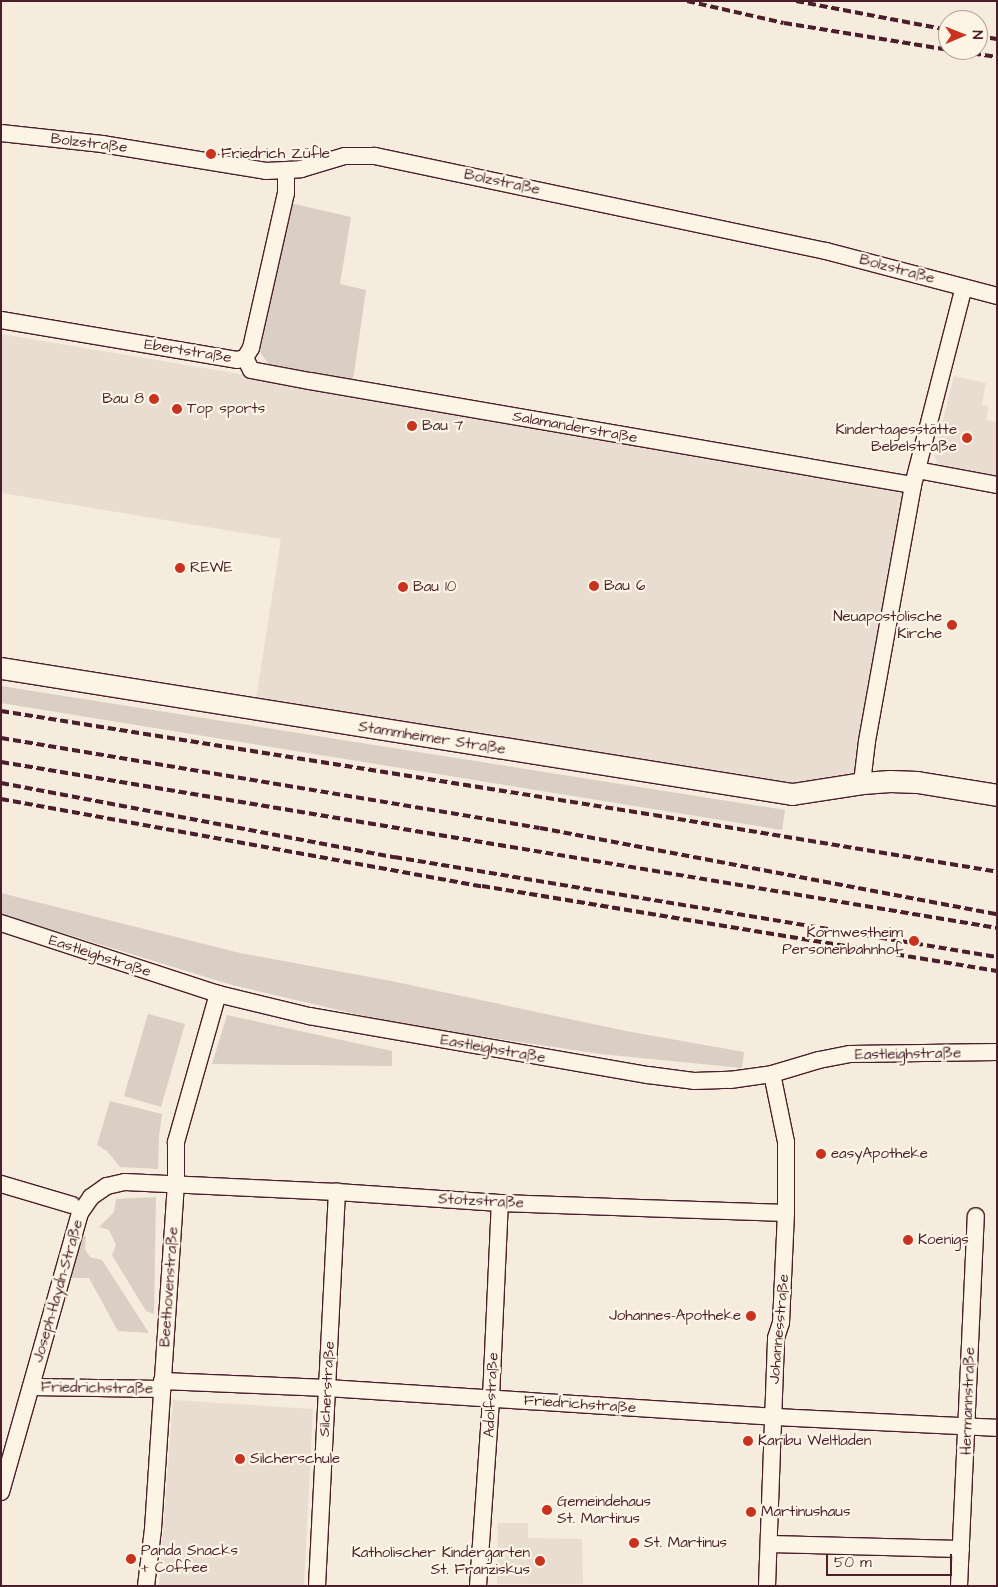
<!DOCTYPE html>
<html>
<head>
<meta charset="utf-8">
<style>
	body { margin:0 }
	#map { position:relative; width:998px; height:1587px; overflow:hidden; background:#f5ecde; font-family:"Architects Daughter",sans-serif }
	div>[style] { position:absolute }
	.built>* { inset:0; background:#e8ddd0 }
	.green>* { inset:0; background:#dbcec4 }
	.roads { filter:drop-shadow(1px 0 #4a1f2b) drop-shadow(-1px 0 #4a1f2b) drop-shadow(0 1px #4a1f2b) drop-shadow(0 -1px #4a1f2b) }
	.minor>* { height:16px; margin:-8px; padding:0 8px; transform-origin:8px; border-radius:8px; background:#fcf5e5 }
	.major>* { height:21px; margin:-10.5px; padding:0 10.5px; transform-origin:10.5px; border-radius:10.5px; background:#fcf5e5 }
	.rail>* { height:4px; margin-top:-2px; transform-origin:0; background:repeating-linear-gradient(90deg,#4a1f2b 0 8px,transparent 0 12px) }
	.dots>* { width:14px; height:14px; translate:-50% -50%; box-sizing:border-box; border:2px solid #fcf5e5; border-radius:50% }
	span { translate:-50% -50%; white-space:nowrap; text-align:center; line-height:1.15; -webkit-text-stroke:4.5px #fcf5e5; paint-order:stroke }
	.street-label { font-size:15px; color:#4a1f2b }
	.poi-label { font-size:15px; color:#4a1f2b }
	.left { translate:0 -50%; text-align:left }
	.right { translate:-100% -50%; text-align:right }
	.frame { position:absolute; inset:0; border:2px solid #4a1f2b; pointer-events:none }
	.north { position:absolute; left:938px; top:10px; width:50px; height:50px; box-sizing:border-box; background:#fcf5e5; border:1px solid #b59f9b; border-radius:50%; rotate:89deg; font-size:14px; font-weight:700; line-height:20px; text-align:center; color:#4a1f2b }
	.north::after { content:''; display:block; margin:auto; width:18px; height:22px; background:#c8321e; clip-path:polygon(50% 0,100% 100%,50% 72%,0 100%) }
	.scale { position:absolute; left:826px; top:1554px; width:126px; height:22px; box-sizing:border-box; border:2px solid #4a1f2b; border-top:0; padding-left:6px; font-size:15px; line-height:18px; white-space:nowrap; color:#4a1f2b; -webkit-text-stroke:4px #fcf5e5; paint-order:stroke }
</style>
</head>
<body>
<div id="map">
	<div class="built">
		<div style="clip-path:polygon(1px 334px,917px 488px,855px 785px,793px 790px,256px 699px,281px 539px,1px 493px)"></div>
		<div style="clip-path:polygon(954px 376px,986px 383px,982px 405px,989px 406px,986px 420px,997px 422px,997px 479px,945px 469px,938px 464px,934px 455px)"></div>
		<div style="clip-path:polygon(173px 1400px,313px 1409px,304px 1586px,159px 1586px)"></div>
		<div style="clip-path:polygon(498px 1523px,528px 1523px,528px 1538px,582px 1539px,583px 1584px,497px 1584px)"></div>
	</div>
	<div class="green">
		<div style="clip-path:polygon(290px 203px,351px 217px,340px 284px,366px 290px,353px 380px,269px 365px,260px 352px)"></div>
		<div style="clip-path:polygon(1px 686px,785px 810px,782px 830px,1px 703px)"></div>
		<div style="clip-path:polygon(1px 893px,240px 953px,391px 981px,626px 1031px,744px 1052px,742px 1068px,601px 1054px,399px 1024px,232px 985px,1px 914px)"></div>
		<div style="clip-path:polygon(148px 1014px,185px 1024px,161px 1107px,124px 1096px)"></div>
		<div style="clip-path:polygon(227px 1015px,392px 1051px,392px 1066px,212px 1064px)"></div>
		<div style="clip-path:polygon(110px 1101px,162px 1114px,159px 1136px,158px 1169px,120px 1167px,107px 1151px,97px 1145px)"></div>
		<div style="clip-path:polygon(156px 1197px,154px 1314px,146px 1311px,112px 1255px,116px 1245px,109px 1230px,99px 1227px,114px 1212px,116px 1199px)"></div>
		<div style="clip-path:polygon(80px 1234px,86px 1237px,85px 1249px,90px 1257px,102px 1260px,149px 1333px,118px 1331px,89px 1278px,70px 1278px)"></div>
	</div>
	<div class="roads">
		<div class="minor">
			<div style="left:1px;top:133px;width:102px;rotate:6.2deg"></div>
			<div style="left:102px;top:144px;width:166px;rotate:9.3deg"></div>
			<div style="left:266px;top:171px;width:35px;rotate:-3deg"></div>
			<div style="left:301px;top:169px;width:46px;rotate:-16.5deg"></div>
			<div style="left:345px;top:156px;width:30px"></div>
			<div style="left:375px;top:156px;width:461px;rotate:11.9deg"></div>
			<div style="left:826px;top:251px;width:177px;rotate:14.7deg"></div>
			<div style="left:1px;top:320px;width:239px;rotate:9.6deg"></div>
			<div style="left:237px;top:360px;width:8px;rotate:-14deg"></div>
			<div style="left:245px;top:358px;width:12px;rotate:-59deg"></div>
			<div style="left:251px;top:348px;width:159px;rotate:-77.3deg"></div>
			<div style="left:286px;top:193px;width:22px;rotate:-90deg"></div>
			<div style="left:245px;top:358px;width:13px;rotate:63deg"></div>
			<div style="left:251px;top:370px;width:60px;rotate:10.6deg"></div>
			<div style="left:310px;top:381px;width:612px;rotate:9.79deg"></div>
			<div style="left:917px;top:470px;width:81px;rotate:10.6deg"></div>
			<div style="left:862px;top:783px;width:42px;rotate:-83.2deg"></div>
			<div style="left:867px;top:741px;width:260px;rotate:-79.8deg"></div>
			<div style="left:913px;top:485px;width:204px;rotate:-75.6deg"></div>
			<div style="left:1px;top:923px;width:228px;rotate:18.1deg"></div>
			<div style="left:218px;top:994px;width:94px;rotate:13.6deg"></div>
			<div style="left:309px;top:1016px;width:344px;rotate:9.9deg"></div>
			<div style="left:648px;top:1075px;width:46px;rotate:7.4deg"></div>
			<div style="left:694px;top:1081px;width:36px;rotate:-2deg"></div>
			<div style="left:730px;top:1080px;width:42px;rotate:-8.1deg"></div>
			<div style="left:772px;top:1074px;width:49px;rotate:-16.6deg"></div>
			<div style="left:819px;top:1060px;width:32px;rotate:-11deg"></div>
			<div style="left:850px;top:1054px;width:147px;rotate:-0.8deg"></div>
			<div style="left:1px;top:1184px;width:74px;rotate:16.5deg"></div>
			<div style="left:162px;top:1381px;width:165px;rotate:2.4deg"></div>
			<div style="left:327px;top:1388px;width:447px;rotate:3.7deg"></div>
			<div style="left:773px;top:1417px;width:224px;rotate:2.8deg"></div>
			<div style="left:31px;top:1387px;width:131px;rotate:0.9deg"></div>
			<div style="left:1px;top:1492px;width:290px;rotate:-74.2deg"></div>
			<div style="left:80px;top:1213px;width:19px;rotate:-55deg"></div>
			<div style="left:91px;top:1197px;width:19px;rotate:-35deg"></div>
			<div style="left:107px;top:1186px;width:18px;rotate:-13deg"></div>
			<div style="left:125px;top:1182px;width:212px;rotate:2.7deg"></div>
			<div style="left:337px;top:1192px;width:163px;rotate:3.9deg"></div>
			<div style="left:500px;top:1203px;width:286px;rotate:2deg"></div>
			<div style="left:769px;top:1544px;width:192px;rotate:1.5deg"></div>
			<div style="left:146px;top:1586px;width:57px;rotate:-83deg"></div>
			<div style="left:153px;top:1529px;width:346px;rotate:-86.2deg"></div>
			<div style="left:176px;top:1184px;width:42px;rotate:-90deg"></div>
			<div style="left:176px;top:1142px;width:154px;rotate:-74.2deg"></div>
			<div style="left:317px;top:1586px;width:395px;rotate:-87.1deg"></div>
			<div style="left:478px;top:1586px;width:188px;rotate:-86deg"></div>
			<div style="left:491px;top:1398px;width:195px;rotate:-87.4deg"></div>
			<div style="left:767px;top:1586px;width:248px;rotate:-87.9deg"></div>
			<div style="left:776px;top:1338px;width:16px;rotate:-72deg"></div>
			<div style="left:781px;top:1323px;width:110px;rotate:-87.4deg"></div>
			<div style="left:786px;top:1213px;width:71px;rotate:-90deg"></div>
			<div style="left:786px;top:1142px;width:69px;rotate:-101.6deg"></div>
			<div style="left:959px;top:1586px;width:370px;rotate:-87.4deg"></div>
		</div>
		<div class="major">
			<div style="left:1px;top:668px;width:801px;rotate:9.05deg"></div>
			<div style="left:792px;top:794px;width:71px;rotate:-8.9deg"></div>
			<div style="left:862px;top:783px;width:28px;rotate:-4deg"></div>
			<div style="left:890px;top:781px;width:27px;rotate:2deg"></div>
			<div style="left:917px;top:782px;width:81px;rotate:9.2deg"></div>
		</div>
	</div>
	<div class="rail">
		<div style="left:687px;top:1px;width:99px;rotate:12.8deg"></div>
		<div style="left:784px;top:23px;width:166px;rotate:9.3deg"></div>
		<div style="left:796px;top:1px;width:155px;rotate:10.8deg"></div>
		<div style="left:978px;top:36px;width:19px;rotate:9deg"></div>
		<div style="left:949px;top:50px;width:49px;rotate:8.3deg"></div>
		<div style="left:1px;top:711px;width:661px;rotate:9.05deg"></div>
		<div style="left:654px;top:815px;width:348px;rotate:9.4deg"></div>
		<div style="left:1px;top:738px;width:546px;rotate:9.48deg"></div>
		<div style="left:540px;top:828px;width:465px;rotate:10.7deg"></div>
		<div style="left:1px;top:762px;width:1010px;rotate:9.46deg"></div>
		<div style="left:1px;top:783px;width:400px;rotate:10.7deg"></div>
		<div style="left:394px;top:857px;width:611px;rotate:9.42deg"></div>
		<div style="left:1px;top:799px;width:489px;rotate:10.3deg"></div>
		<div style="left:482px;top:886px;width:522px;rotate:9.37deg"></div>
	</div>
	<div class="dots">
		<div style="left:211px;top:154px;background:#c8321e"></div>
		<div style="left:154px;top:399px;background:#c8321e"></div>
		<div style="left:177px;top:409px;background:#c8321e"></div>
		<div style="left:412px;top:426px;background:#c8321e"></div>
		<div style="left:967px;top:438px;background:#c8321e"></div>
		<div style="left:180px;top:568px;background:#c8321e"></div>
		<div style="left:594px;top:586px;background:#c8321e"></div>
		<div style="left:403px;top:587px;background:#c8321e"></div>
		<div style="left:952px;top:625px;background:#c8321e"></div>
		<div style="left:914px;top:941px;background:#c8321e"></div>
		<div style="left:821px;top:1154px;background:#c8321e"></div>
		<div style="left:908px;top:1240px;background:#c8321e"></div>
		<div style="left:751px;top:1316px;background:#c8321e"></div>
		<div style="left:748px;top:1441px;background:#c8321e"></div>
		<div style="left:240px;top:1459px;background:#c8321e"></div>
		<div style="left:547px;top:1510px;background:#c8321e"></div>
		<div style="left:751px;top:1512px;background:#c8321e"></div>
		<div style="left:634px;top:1543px;background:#c8321e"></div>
		<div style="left:131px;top:1559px;background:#c8321e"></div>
		<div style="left:540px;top:1561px;background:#c8321e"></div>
	</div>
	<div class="street-label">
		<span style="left:89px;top:143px;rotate:7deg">Bolzstraße</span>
		<span style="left:502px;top:182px;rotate:12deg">Bolzstraße</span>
		<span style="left:897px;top:269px;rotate:15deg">Bolzstraße</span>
		<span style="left:188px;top:351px;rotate:9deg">Ebertstraße</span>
		<span style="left:575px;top:427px;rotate:10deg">Salamanderstraße</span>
		<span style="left:432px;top:738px;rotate:9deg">Stammheimer Straße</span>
		<span style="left:100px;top:956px;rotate:18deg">Eastleighstraße</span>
		<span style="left:493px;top:1049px;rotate:10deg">Eastleighstraße</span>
		<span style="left:908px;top:1054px;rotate:-1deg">Eastleighstraße</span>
		<span style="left:481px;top:1201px;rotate:3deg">Stotzstraße</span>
		<span style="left:169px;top:1287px;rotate:-86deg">Beethovenstraße</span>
		<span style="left:58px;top:1291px;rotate:-74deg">Joseph-Haydn-Straße</span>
		<span style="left:779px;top:1329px;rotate:-85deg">Johannesstraße</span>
		<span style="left:97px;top:1388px;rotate:1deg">Friedrichstraße</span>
		<span style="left:327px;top:1389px;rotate:-87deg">Silcherstraße</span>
		<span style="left:491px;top:1395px;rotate:-87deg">Adolfstraße</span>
		<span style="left:968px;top:1401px;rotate:-88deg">Hermannstraße</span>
		<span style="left:580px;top:1404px;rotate:4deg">Friedrichstraße</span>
	</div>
	<div class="poi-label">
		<span class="left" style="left:221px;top:154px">Friedrich Züfle</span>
		<span class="right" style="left:144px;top:399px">Bau 8</span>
		<span class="left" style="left:187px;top:409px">Top sports</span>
		<span class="left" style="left:422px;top:426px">Bau 7</span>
		<span class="right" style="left:957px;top:438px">Kindertagesstätte<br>Bebelstraße</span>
		<span class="left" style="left:190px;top:568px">REWE</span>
		<span class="left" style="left:604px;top:586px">Bau 6</span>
		<span class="left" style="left:413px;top:587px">Bau 10</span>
		<span class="right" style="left:942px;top:625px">Neuapostolische<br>Kirche</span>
		<span class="right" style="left:903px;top:941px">Kornwestheim<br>Personenbahnhof</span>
		<span class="left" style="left:831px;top:1154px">easyApotheke</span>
		<span class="left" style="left:918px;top:1240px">Koenigs</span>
		<span class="right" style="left:741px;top:1316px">Johannes-Apotheke</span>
		<span class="left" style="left:758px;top:1441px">Karibu Weltladen</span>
		<span class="left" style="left:250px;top:1459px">Silcherschule</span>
		<span class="left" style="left:557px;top:1510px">Gemeindehaus<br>St. Martinus</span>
		<span class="left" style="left:761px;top:1512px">Martinushaus</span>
		<span class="left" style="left:644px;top:1543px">St. Martinus</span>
		<span class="left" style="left:141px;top:1559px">Panda Snacks<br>+ Coffee</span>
		<span class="right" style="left:530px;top:1561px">Katholischer Kindergarten<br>St. Franziskus</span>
	</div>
	<div class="frame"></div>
	<div class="north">N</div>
	<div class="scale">50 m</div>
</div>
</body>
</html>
